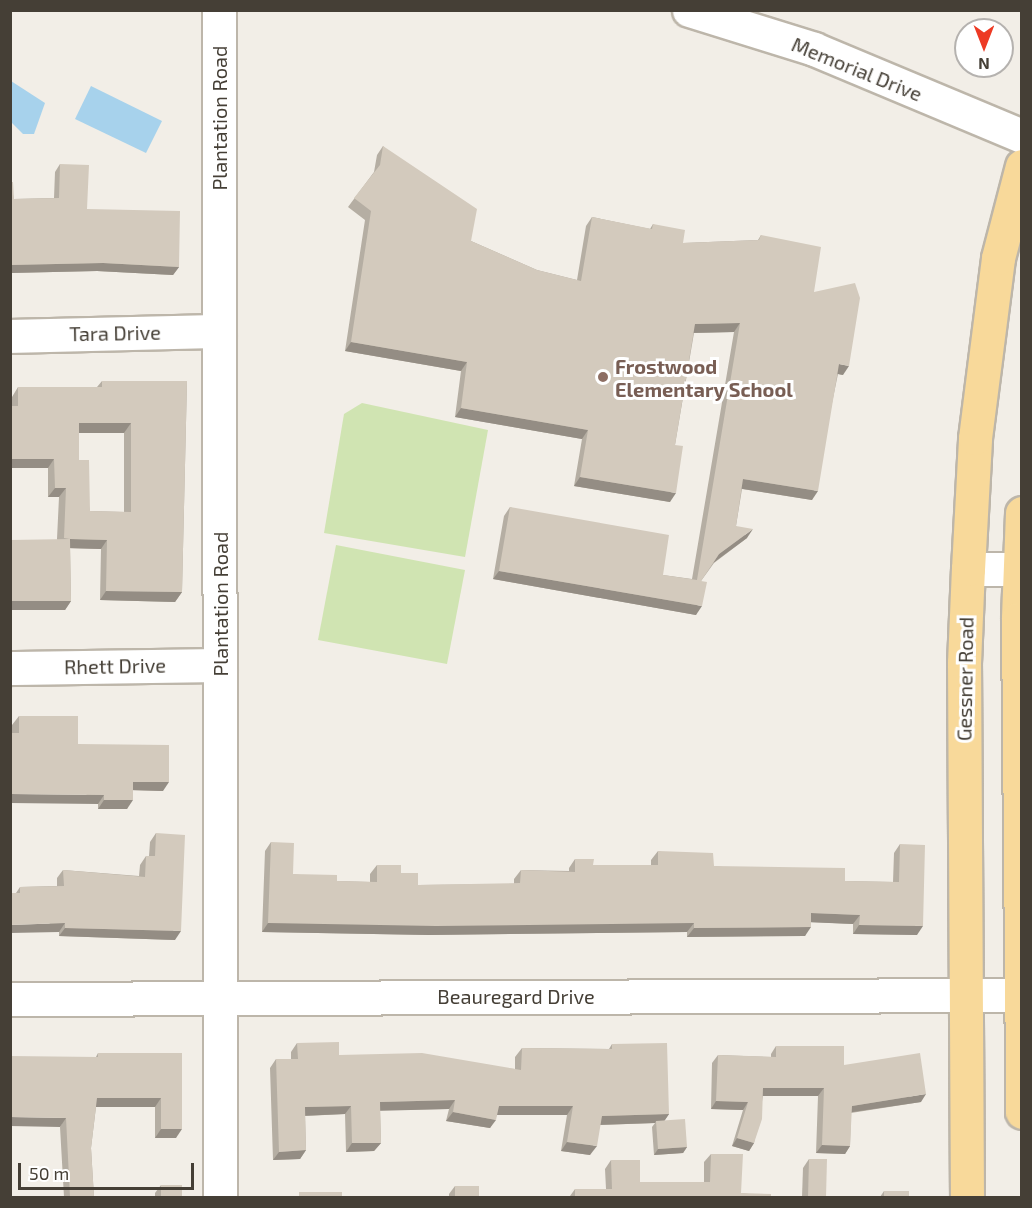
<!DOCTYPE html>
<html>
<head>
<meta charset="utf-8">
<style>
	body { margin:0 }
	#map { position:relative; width:1032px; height:1208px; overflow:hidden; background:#f2eee7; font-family:"Exo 2",sans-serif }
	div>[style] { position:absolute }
	.green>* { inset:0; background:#d0e4b2 }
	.water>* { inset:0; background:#a7d2ec }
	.roads { filter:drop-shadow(2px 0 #bdb6aa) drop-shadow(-2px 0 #bdb6aa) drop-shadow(0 2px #bdb6aa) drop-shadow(0 -2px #bdb6aa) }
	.minor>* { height:33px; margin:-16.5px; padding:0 16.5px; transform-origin:16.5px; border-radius:16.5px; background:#fff }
	.major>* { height:33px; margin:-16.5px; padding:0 16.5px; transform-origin:16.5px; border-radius:16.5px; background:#f8d99a }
	.wall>* { inset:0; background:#b5aea3 }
	.shaded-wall>* { inset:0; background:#948d84 }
	.building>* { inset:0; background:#d3cabd }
	.dots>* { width:16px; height:16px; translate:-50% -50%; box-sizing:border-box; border:3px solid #fff; border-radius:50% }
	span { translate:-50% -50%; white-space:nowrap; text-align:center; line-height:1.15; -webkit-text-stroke:6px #fff; paint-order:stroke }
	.street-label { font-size:20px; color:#453f36 }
	.education-label { font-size:20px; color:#785e54; font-weight:700 }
	.left { translate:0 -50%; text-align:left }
	.frame { position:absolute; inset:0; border:12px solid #453f36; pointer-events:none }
	.north { position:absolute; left:954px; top:18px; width:60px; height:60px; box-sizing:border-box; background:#fff; border:2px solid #b5b2af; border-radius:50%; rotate:180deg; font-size:16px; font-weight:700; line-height:24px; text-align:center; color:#453f36 }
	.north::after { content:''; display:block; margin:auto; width:21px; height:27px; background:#ed3a24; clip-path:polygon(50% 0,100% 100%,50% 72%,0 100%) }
	.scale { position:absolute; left:18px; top:1163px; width:176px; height:27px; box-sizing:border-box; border:3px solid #453f36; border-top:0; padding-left:8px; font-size:18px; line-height:21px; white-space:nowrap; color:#453f36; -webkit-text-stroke:4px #fff; paint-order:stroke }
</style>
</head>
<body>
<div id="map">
	<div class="green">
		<div style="clip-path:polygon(362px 403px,488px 430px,465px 557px,324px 533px,344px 414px)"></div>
		<div style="clip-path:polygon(336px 545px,465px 570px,447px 664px,318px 640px)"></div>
	</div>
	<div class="water">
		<div style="clip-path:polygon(11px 81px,45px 103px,34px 134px,23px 134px,11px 122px)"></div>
		<div style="clip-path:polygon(91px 86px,162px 121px,146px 153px,75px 119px)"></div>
	</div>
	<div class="roads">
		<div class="minor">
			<div style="left:219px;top:10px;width:1188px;rotate:89.95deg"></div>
			<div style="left:689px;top:10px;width:131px;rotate:17.3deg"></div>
			<div style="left:814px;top:49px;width:225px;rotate:22.7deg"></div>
			<div style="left:10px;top:336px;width:209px;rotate:-1.4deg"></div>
			<div style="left:968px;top:569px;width:52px"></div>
			<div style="left:10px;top:668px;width:210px;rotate:-0.8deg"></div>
			<div style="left:10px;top:999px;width:1012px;rotate:-0.23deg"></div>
		</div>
		<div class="major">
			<div style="left:1022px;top:513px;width:106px;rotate:92.2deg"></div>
			<div style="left:1018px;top:619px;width:493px;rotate:89.5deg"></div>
			<div style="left:967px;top:1198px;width:535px;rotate:-90.32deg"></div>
			<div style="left:964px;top:663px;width:94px;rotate:-87.6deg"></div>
			<div style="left:968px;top:569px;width:131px;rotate:-86.9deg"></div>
			<div style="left:975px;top:438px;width:181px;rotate:-82.7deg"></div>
			<div style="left:998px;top:258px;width:95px;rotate:-75.4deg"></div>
		</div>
	</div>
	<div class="wall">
		<div style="clip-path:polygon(383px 146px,471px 241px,537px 270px,577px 280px,586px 226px,592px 217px,650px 229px,653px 224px,683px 243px,758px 240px,761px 235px,814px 292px,843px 375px,838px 374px,812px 500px,742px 489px,736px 526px,747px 538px,714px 563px,701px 581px,696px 615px,493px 579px,504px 516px,510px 507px,663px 575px,692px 579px,734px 332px,694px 333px,675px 445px,670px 502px,574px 486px,582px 439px,455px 417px,461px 371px,345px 351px,365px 220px,348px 207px,374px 172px,377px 155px)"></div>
		<div style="clip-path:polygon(60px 164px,87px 209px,179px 267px,173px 275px,97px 271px,10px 273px,10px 182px,14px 199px,54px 198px,55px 172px)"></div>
		<div style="clip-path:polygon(evenodd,102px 381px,187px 381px,182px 592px,175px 602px,100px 600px,101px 549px,70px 548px,71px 601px,65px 610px,57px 539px,59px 497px,48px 497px,48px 468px,10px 468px,10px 407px,12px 406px,12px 397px,18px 387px,97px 387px,102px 381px,79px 433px,124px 433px,124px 512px,90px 511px,79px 460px,79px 433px)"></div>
		<div style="clip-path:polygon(19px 716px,78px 744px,163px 791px,133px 790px,127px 809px,98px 809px,98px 804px,12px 733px,12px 725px)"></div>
		<div style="clip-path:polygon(156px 833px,175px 940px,59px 936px,59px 932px,16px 893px,20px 887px,57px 886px,57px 878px,63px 870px,139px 876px,140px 865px,146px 856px,149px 856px,150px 842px)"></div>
		<div style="clip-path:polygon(271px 842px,293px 874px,337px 881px,370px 882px,370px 874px,377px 865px,401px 873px,418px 885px,514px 884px,514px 879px,521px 870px,569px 871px,569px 868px,575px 859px,593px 865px,651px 865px,651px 860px,658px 851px,714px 866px,845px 881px,893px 882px,894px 853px,900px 844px,917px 935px,853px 934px,853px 924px,811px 922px,805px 936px,687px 937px,687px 932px,429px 935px,262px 932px,265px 851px)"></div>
		<div style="clip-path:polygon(297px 1043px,339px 1055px,515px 1069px,515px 1057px,522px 1048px,609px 1049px,612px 1044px,669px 1114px,664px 1121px,687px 1147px,683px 1153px,654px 1155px,652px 1127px,655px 1123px,600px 1125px,590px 1155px,561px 1151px,567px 1115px,497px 1115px,490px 1128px,446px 1121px,449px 1109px,380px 1110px,381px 1143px,374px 1151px,346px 1152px,345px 1114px,305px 1116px,306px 1150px,300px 1159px,273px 1160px,270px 1068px,276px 1059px,291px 1059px,291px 1052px)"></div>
		<div style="clip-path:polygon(776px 1046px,844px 1065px,921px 1102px,851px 1113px,850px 1146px,845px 1154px,816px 1153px,818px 1096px,763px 1096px,754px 1143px,749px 1151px,732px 1146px,743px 1110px,711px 1109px,712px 1063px,718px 1055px,771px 1057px,771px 1054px)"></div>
		<div style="clip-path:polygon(98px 1053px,182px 1053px,176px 1138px,155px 1138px,155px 1107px,96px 1107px,91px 1148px,94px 1197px,64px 1197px,60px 1127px)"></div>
		<div style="clip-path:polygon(711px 1154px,741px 1193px,771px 1197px,555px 1197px,556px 1196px,570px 1196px,575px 1189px,606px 1189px,605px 1169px,611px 1160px,640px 1182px,704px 1182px,704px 1162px)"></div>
		<div style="clip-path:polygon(809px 1159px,826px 1197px,802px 1197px,803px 1168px)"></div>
		<div style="clip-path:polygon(161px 1185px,182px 1197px,155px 1197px,155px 1193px)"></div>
		<div style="clip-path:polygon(455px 1186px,479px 1197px,449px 1197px,449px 1194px)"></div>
		<div style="clip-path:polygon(884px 1191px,909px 1197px,880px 1197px)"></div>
	</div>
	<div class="shaded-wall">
		<div style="clip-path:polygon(103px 263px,179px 267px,173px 275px,97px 271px,10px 273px,10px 265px)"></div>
		<div style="clip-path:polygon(740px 323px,734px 332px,689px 333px,695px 324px)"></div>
		<div style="clip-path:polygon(351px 342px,467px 362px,461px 371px,345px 351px)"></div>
		<div style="clip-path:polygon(839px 364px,849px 366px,843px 375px,833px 373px)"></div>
		<div style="clip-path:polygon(461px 408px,588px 430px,582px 439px,455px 417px)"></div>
		<div style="clip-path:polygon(79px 423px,131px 423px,124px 433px,72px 433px)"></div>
		<div style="clip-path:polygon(12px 459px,54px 459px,48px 468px,10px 468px,10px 461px)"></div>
		<div style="clip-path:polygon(580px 477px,676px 493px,670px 502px,574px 486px)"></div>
		<div style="clip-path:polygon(743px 479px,818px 491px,812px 500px,737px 488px)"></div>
		<div style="clip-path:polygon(55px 488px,66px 488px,59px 497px,48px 497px)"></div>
		<div style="clip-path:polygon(753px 529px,747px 538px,713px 563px,719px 554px)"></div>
		<div style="clip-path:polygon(70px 539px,107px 540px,101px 549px,64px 548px)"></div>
		<div style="clip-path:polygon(499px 571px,702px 606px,696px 615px,493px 579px)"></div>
		<div style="clip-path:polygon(106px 591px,182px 592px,175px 602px,100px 600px)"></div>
		<div style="clip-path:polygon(10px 601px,71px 601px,65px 610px,10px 610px)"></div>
		<div style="clip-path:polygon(133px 782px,169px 782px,163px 791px,127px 790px)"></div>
		<div style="clip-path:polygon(11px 794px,104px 795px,98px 804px,10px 803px)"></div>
		<div style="clip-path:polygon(104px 800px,133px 800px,127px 809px,98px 809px)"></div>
		<div style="clip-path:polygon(811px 913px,860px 915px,853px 924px,805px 922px)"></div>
		<div style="clip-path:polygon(65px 923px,59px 932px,10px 933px,10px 925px)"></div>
		<div style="clip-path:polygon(268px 923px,694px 923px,687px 932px,429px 935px,262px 932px)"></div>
		<div style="clip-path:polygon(859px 925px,923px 926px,917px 935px,853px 934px)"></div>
		<div style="clip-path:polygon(811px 927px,805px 936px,687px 937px,694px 928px)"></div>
		<div style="clip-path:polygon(65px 928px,181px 931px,175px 940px,59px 936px)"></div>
		<div style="clip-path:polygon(763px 1088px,824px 1088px,818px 1096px,758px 1096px)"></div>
		<div style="clip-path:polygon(926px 1094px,921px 1102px,846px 1113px,852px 1106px)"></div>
		<div style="clip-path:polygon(97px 1098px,161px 1098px,155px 1107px,90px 1107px)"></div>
		<div style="clip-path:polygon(455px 1100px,449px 1109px,373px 1111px,380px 1102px)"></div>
		<div style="clip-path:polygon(716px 1101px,748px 1102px,743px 1110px,711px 1109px)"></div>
		<div style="clip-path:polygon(351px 1106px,345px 1114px,299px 1116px,305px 1107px)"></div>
		<div style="clip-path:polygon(499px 1106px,573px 1106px,567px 1115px,493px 1115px)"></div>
		<div style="clip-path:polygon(453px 1112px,496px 1120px,490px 1128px,446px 1121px)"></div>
		<div style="clip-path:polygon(669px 1114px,663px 1123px,656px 1121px,655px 1123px,596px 1125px,602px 1116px)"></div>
		<div style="clip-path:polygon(10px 1117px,66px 1118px,60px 1127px,10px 1126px)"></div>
		<div style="clip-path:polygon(161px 1129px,182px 1129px,176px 1138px,155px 1138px)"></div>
		<div style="clip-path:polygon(737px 1138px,754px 1143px,749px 1151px,732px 1146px)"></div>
		<div style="clip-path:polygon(567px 1142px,597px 1146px,590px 1155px,561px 1151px)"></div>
		<div style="clip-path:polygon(352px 1143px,381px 1143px,374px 1151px,346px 1152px)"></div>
		<div style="clip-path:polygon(822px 1145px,850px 1146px,845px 1154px,816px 1153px)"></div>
		<div style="clip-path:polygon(687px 1147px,683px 1153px,654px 1155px,658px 1149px)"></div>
		<div style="clip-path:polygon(306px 1150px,300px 1159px,273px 1160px,279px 1152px)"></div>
	</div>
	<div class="building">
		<div style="clip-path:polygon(383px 146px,477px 209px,471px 241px,537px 270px,581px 281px,592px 217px,652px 229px,653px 224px,685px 230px,683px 243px,759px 240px,761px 235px,821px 247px,814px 292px,855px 283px,860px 298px,849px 366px,839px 364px,818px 491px,743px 479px,736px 526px,753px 529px,719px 554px,701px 581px,707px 582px,702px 606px,499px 571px,510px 507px,669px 535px,663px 575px,697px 580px,740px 323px,695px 324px,675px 445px,683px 446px,676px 493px,580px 477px,588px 430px,461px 408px,467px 362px,351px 342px,371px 211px,354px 198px,380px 165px)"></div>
		<div style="clip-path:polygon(60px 164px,89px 165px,87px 209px,180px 211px,179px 267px,103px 263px,10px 265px,10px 182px,13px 182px,14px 199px,59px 198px)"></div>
		<div style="clip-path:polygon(evenodd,102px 381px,187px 381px,182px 592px,106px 591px,107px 540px,70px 539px,71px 601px,10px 601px,10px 540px,70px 539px,64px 538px,66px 488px,55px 488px,54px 459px,12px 459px,11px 406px,18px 406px,18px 387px,102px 387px,102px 381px,79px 423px,131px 423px,131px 512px,90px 511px,89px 460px,79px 460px,79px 423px)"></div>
		<div style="clip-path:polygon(19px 716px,78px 716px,78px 744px,169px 745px,169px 782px,133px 782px,133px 800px,104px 800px,104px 795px,11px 794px,10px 818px,10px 733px,19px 733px)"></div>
		<div style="clip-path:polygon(156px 833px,185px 835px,181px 931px,65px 928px,65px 923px,10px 925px,10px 893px,20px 893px,20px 887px,64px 886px,63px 870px,145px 877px,146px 856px,155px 856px)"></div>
		<div style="clip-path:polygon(271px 842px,294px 843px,293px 874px,337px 875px,337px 881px,377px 882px,377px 865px,401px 865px,401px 873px,418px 873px,418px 885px,520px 883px,521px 870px,575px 872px,575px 859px,594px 859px,593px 865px,658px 865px,658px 851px,713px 853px,714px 866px,845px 868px,845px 881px,899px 882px,900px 844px,925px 845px,923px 926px,859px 925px,860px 915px,811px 913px,811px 927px,694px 928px,694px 923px,436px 926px,268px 923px)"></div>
		<div style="clip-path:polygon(339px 1042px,339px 1055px,422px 1053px,521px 1070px,522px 1048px,612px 1049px,612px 1044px,667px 1043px,669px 1114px,602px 1116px,597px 1146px,567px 1142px,573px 1106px,499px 1106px,496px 1120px,453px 1112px,455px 1100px,380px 1102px,381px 1143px,352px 1143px,351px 1106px,305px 1107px,306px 1150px,279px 1152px,276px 1059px,298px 1059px,297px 1043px)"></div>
		<div style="clip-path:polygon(776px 1046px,844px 1046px,844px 1065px,920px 1053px,926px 1094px,852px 1106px,850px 1146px,822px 1145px,824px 1088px,763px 1088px,762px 1119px,754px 1143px,737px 1138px,748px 1102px,716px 1101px,718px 1055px,776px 1057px)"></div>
		<div style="clip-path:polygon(98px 1053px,182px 1053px,182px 1129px,161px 1129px,161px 1098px,97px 1098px,91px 1148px,94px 1197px,70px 1197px,66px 1118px,10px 1117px,10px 1056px,98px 1057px)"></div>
		<div style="clip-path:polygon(685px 1119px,687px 1147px,658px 1149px,656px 1121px)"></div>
		<div style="clip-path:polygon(711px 1154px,743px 1154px,741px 1193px,771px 1194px,771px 1197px,556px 1197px,556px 1196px,575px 1196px,575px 1189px,612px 1189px,611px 1160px,640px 1160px,640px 1182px,710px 1182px)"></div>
		<div style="clip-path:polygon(809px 1159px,827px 1159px,826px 1197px,808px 1197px)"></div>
		<div style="clip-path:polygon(161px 1185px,182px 1185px,182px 1197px,161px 1197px)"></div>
		<div style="clip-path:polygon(455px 1186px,479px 1186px,479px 1197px,455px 1197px)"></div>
		<div style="clip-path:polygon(884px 1191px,909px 1191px,909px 1197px,884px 1197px)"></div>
		<div style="clip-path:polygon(299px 1192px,342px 1192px,342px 1197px,299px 1197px)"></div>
	</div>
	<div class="dots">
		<div style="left:603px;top:377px;background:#8d6e63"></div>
	</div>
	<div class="street-label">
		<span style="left:857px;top:69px;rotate:22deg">Memorial Drive</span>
		<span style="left:219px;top:118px;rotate:-90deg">Plantation Road</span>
		<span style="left:115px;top:333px;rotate:-1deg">Tara Drive</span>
		<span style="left:220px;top:604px;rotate:-90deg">Plantation Road</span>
		<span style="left:115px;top:666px;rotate:-1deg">Rhett Drive</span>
		<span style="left:965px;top:679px;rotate:-89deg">Gessner Road</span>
		<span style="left:516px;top:996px">Beauregard Drive</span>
	</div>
	<div class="education-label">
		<span class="left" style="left:615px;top:378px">Frostwood<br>Elementary School</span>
	</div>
	<div class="frame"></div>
	<div class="north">N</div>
	<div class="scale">50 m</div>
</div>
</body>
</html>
